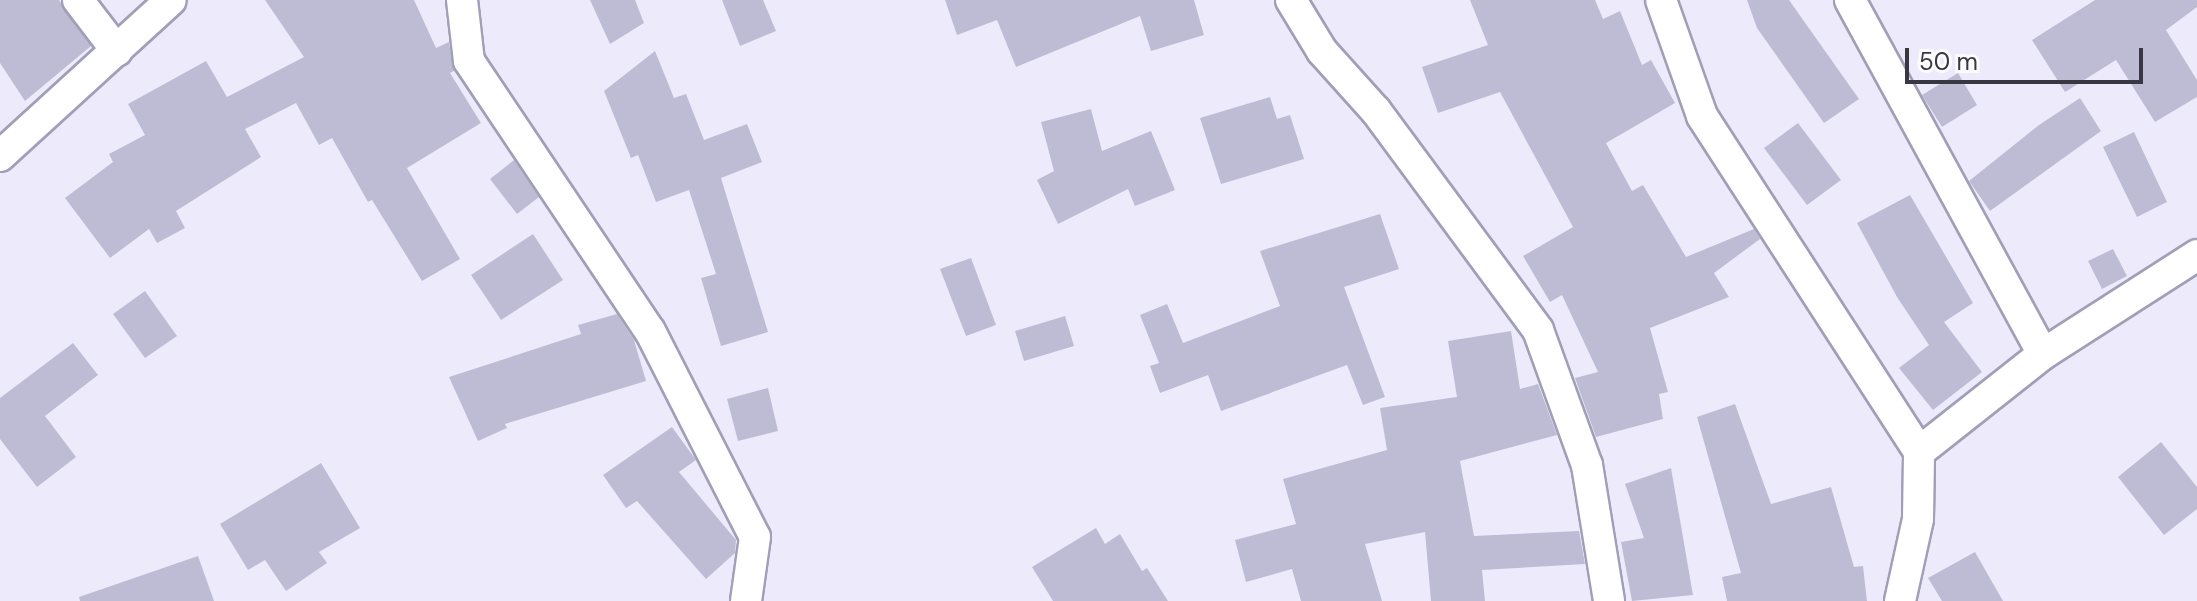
<!DOCTYPE html>
<html>
<head>
<meta charset="utf-8">
<style>
	body { margin:0 }
	#map { position:relative; width:2197px; height:601px; overflow:hidden; background:#edebfb; font-family:"DM Sans",sans-serif }
	div>[style] { position:absolute }
	.building>* { inset:0; background:#bebcd5 }
	.roads { filter:drop-shadow(2px 0 #a19fb7) drop-shadow(-2px 0 #a19fb7) drop-shadow(0 2px #a19fb7) drop-shadow(0 -2px #a19fb7) }
	.minor>* { height:30px; margin:-15px; padding:0 15px; transform-origin:15px; border-radius:15px; background:#fff }
	span { translate:-50% -50%; white-space:nowrap; text-align:center; line-height:1.15; -webkit-text-stroke:6px #fbfbfb; paint-order:stroke }
	.scale { position:absolute; left:1905px; top:48px; width:238px; height:36px; box-sizing:border-box; border:4px solid #393842; border-top:0; padding-left:10px; font-size:24px; line-height:28px; white-space:nowrap; color:#393842; -webkit-text-stroke:6px #fbfbfb; paint-order:stroke }
</style>
</head>
<body>
<div id="map">
	<div class="building">
		<div style="clip-path:polygon(0 0,59px 0,91px 46px,25px 101px,0 63px)"></div>
		<div style="clip-path:polygon(265px 0,414px 0,436px 48px,449px 42px,454px 71px,450px 73px,481px 123px,407px 168px,460px 259px,422px 281px,372px 200px,368px 202px,332px 138px,319px 145px,296px 103px,245px 129px,261px 157px,176px 211px,185px 228px,157px 243px,149px 229px,110px 258px,65px 198px,113px 162px,109px 154px,145px 135px,128px 104px,206px 61px,227px 97px,304px 57px)"></div>
		<div style="clip-path:polygon(590px 0,635px 0,644px 23px,610px 44px)"></div>
		<div style="clip-path:polygon(722px 0,763px 0,776px 31px,740px 46px)"></div>
		<div style="clip-path:polygon(945px 0,1194px 0,1204px 35px,1151px 51px,1140px 16px,1016px 67px,997px 20px,957px 35px)"></div>
		<div style="clip-path:polygon(1470px 0,1595px 0,1603px 19px,1620px 11px,1642px 65px,1651px 60px,1675px 103px,1606px 143px,1632px 191px,1643px 185px,1686px 257px,1754px 229px,1760px 239px,1714px 273px,1729px 297px,1650px 328px,1668px 392px,1659px 394px,1663px 419px,1596px 437px,1575px 378px,1598px 372px,1562px 295px,1550px 302px,1523px 256px,1573px 227px,1500px 92px,1438px 113px,1422px 67px,1488px 45px)"></div>
		<div style="clip-path:polygon(1747px 0,1789px 0,1859px 99px,1824px 123px,1757px 28px)"></div>
		<div style="clip-path:polygon(2095px 0,2197px 0,2197px 7px,2166px 30px,2197px 80px,2197px 97px,2155px 122px,2116px 60px,2065px 92px,2032px 40px)"></div>
		<div style="clip-path:polygon(655px 51px,674px 98px,686px 94px,704px 140px,747px 124px,762px 162px,721px 178px,768px 332px,721px 346px,701px 278px,716px 274px,689px 190px,656px 202px,638px 155px,631px 158px,604px 91px)"></div>
		<div style="clip-path:polygon(1958px 73px,1977px 105px,1942px 127px,1922px 95px)"></div>
		<div style="clip-path:polygon(1270px 97px,1277px 119px,1290px 115px,1304px 159px,1221px 184px,1200px 118px)"></div>
		<div style="clip-path:polygon(2080px 98px,2101px 131px,1990px 211px,1969px 181px,2039px 125px)"></div>
		<div style="clip-path:polygon(1091px 109px,1102px 151px,1151px 131px,1175px 190px,1135px 206px,1128px 189px,1058px 224px,1037px 180px,1054px 171px,1041px 122px)"></div>
		<div style="clip-path:polygon(1798px 123px,1841px 180px,1807px 205px,1764px 148px)"></div>
		<div style="clip-path:polygon(2134px 132px,2167px 202px,2137px 217px,2103px 147px)"></div>
		<div style="clip-path:polygon(514px 160px,539px 197px,517px 214px,490px 179px)"></div>
		<div style="clip-path:polygon(1910px 195px,1973px 303px,1944px 322px,1982px 372px,1933px 410px,1899px 368px,1929px 345px,1897px 297px,1857px 223px)"></div>
		<div style="clip-path:polygon(1380px 214px,1399px 269px,1344px 287px,1385px 397px,1363px 405px,1347px 365px,1221px 411px,1208px 375px,1160px 393px,1150px 366px,1159px 363px,1140px 315px,1167px 304px,1183px 343px,1280px 306px,1260px 251px)"></div>
		<div style="clip-path:polygon(533px 234px,563px 280px,501px 320px,471px 275px)"></div>
		<div style="clip-path:polygon(2113px 249px,2127px 276px,2102px 289px,2088px 261px)"></div>
		<div style="clip-path:polygon(971px 258px,996px 325px,966px 336px,940px 269px)"></div>
		<div style="clip-path:polygon(145px 291px,177px 336px,145px 358px,113px 314px)"></div>
		<div style="clip-path:polygon(617px 314px,634px 340px,646px 381px,505px 424px,507px 428px,478px 441px,449px 377px,581px 334px,578px 325px)"></div>
		<div style="clip-path:polygon(1065px 316px,1074px 346px,1024px 361px,1015px 331px)"></div>
		<div style="clip-path:polygon(1511px 331px,1520px 389px,1538px 384px,1557px 435px,1460px 461px,1474px 536px,1579px 531px,1585px 564px,1482px 570px,1485px 601px,1431px 601px,1425px 532px,1365px 544px,1382px 601px,1301px 601px,1292px 569px,1246px 582px,1235px 540px,1296px 524px,1283px 479px,1387px 450px,1380px 408px,1457px 397px,1448px 341px)"></div>
		<div style="clip-path:polygon(73px 343px,98px 375px,45px 416px,76px 457px,37px 487px,0 439px,0 398px)"></div>
		<div style="clip-path:polygon(768px 388px,778px 431px,738px 441px,727px 399px)"></div>
		<div style="clip-path:polygon(1735px 404px,1771px 504px,1831px 487px,1854px 567px,1863px 566px,1867px 601px,1727px 601px,1722px 577px,1741px 573px,1697px 417px)"></div>
		<div style="clip-path:polygon(672px 427px,696px 460px,679px 472px,736px 540px,735px 553px,706px 579px,637px 501px,626px 508px,603px 475px)"></div>
		<div style="clip-path:polygon(2161px 442px,2197px 487px,2197px 509px,2164px 535px,2118px 477px)"></div>
		<div style="clip-path:polygon(321px 463px,360px 528px,319px 552px,327px 563px,286px 591px,265px 560px,248px 570px,220px 524px)"></div>
		<div style="clip-path:polygon(1671px 468px,1693px 595px,1632px 601px,1621px 542px,1644px 538px,1625px 484px)"></div>
		<div style="clip-path:polygon(1096px 528px,1105px 544px,1120px 534px,1142px 571px,1147px 568px,1168px 601px,1053px 601px,1032px 567px)"></div>
		<div style="clip-path:polygon(1975px 552px,2003px 601px,1942px 601px,1928px 578px)"></div>
		<div style="clip-path:polygon(198px 556px,214px 601px,80px 601px,79px 597px)"></div>
	</div>
	<div class="roads">
		<div class="minor">
			<div style="left:78px;top:0;width:64px;rotate:52.6deg"></div>
			<div style="left:462px;top:0;width:61px;rotate:83.5deg"></div>
			<div style="left:469px;top:61px;width:325px;rotate:56.2deg"></div>
			<div style="left:650px;top:331px;width:231px;rotate:63deg"></div>
			<div style="left:755px;top:537px;width:65px;rotate:98deg"></div>
			<div style="left:1291px;top:0;width:60px;rotate:58.7deg"></div>
			<div style="left:1322px;top:51px;width:81px;rotate:48deg"></div>
			<div style="left:1376px;top:111px;width:272px;rotate:53.5deg"></div>
			<div style="left:1538px;top:330px;width:144px;rotate:70.1deg"></div>
			<div style="left:1587px;top:465px;width:138px;rotate:80.8deg"></div>
			<div style="left:1661px;top:0;width:123px;rotate:70.5deg"></div>
			<div style="left:1702px;top:116px;width:400px;rotate:57.1deg"></div>
			<div style="left:1850px;top:0;width:403px;rotate:61.4deg"></div>
			<div style="left:0;top:156px;width:231px;rotate:-42.4deg"></div>
			<div style="left:1900px;top:601px;width:84px;rotate:-77.6deg"></div>
			<div style="left:1918px;top:519px;width:67px;rotate:-89.1deg"></div>
			<div style="left:1919px;top:452px;width:158px;rotate:-38.3deg"></div>
			<div style="left:2043px;top:354px;width:183px;rotate:-32.7deg"></div>
		</div>
	</div>
	<div class="scale">50 m</div>
</div>
</body>
</html>
